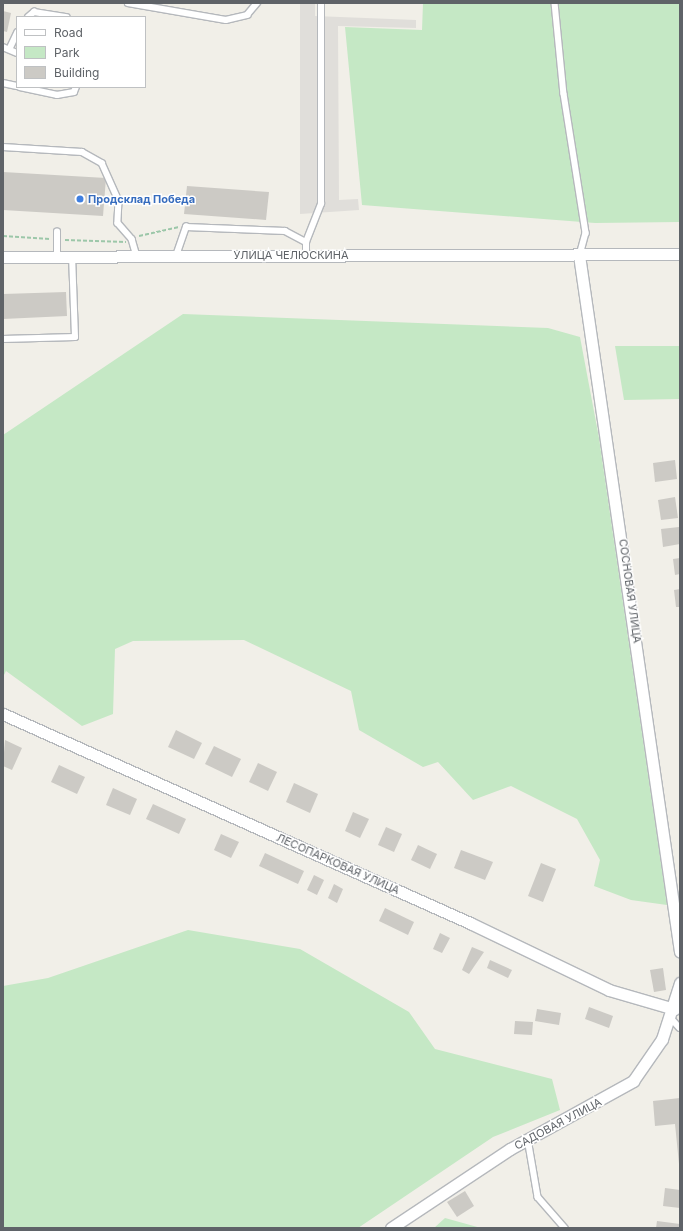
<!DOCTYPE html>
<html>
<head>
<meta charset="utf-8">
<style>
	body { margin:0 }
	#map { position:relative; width:683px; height:1231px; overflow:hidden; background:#f1efe8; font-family:Inter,sans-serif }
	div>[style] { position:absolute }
	.industrial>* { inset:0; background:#e0deda }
	.green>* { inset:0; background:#c5e8c5 }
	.building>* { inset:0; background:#cccac5 }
	.path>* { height:2px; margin-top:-1px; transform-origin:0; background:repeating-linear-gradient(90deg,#9cc7a9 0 4px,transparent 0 6px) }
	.roads { filter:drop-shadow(1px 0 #b5b8bc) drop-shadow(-1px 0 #b5b8bc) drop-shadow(0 1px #b5b8bc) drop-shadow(0 -1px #b5b8bc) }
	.service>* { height:5.5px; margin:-2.75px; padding:0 2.75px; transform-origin:2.75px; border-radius:2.75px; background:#fff }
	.minor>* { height:11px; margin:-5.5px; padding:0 5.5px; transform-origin:5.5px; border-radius:5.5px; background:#fff }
	.dots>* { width:11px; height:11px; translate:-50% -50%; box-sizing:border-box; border:2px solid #fff; border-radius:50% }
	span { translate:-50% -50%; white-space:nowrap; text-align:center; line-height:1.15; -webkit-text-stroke:3px #fff; paint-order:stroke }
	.shop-label { font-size:11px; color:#366cbe; font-weight:700 }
	.left { translate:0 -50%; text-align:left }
	.street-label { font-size:11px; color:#5f6368 }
	.frame { position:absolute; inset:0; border:4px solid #5f6368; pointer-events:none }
	.legend { position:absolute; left:16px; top:16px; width:130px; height:72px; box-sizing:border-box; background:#fff; border:1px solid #bfc1c3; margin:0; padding:5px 7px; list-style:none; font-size:12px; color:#5f6368 }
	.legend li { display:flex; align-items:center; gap:8px; height:20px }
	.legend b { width:20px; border:1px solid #bfc1c3 }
</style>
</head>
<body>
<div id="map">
	<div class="industrial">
		<div style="clip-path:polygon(300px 3px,315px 3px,315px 16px,416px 20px,416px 28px,338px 26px,339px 200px,358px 199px,359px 210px,300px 214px)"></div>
	</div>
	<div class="green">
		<div style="clip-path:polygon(423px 3px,680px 3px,680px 222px,595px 223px,362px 205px,345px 27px,422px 30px)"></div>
		<div style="clip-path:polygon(183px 314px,548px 328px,580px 337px,599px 438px,667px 905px,631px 900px,594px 886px,600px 860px,577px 819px,511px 786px,473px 800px,438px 762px,423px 767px,359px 730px,351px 691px,244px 640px,133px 641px,115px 649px,113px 714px,82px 726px,6px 671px,3px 677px,3px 435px)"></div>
		<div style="clip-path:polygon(615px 346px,680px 346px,680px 399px,624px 400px)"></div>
		<div style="clip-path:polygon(188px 930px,300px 949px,409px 1012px,435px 1049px,552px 1079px,560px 1110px,493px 1137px,358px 1228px,3px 1228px,3px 986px,48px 978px)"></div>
		<div style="clip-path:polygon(445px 1218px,481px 1228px,434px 1228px)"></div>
	</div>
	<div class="building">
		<div style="clip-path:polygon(3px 11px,11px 13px,7px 32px,3px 31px)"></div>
		<div style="clip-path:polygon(3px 172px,106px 178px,103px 216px,3px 210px)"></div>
		<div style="clip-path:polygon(187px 186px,269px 192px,266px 220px,184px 214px)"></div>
		<div style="clip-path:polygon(66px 292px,67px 316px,3px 319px,3px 294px)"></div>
		<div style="clip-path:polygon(675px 460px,677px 479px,655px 482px,653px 463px)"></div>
		<div style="clip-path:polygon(675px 497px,678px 518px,661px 520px,658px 500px)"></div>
		<div style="clip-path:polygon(679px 527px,680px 544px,663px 547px,661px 529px)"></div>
		<div style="clip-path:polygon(680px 558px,680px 574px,675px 575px,673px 559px)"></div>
		<div style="clip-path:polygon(680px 589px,680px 607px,676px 607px,674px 590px)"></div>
		<div style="clip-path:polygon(176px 730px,202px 743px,194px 759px,168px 747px)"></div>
		<div style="clip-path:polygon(5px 740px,22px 748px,12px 770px,3px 766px)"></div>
		<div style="clip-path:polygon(214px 746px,241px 759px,232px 777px,205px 764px)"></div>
		<div style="clip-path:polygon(258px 763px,277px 772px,268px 791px,249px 782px)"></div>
		<div style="clip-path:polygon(59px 765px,85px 777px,77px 794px,51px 782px)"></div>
		<div style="clip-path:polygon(294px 783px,318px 794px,310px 813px,286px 802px)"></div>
		<div style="clip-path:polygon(113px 788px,137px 799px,130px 815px,106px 805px)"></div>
		<div style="clip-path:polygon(153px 804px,186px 819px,179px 834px,146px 819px)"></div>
		<div style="clip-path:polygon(353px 812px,369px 819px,360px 838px,345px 831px)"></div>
		<div style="clip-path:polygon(386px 827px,402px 834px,394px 852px,378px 845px)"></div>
		<div style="clip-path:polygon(221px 834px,239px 842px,231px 858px,214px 850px)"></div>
		<div style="clip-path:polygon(418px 845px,437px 854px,430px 869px,411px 860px)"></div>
		<div style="clip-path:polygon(461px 850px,493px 862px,485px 880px,454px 868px)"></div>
		<div style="clip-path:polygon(265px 853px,304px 871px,298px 884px,259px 866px)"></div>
		<div style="clip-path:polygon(541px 863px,556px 869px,543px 902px,528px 896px)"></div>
		<div style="clip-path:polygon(314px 875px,324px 880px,317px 895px,307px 890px)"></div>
		<div style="clip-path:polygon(334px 884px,343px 889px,337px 903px,328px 898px)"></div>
		<div style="clip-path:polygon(385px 908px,414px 922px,408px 935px,379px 921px)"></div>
		<div style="clip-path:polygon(440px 933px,450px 938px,442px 953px,433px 949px)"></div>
		<div style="clip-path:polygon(472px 947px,484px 952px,469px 974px,462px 970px)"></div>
		<div style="clip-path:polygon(490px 960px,512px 970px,508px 978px,487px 968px)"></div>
		<div style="clip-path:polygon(663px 968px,666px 990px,654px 992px,650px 970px)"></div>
		<div style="clip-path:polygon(589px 1007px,613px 1016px,609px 1028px,585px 1019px)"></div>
		<div style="clip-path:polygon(537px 1009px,561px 1013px,559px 1025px,535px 1021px)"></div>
		<div style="clip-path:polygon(515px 1021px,533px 1022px,532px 1035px,514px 1034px)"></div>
		<div style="clip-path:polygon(680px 1098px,680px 1164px,679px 1164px,675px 1124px,655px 1126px,653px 1101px)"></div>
		<div style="clip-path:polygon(665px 1188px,680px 1190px,680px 1208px,663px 1206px)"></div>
		<div style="clip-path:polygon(465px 1191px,474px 1206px,457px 1217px,447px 1202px)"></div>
		<div style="clip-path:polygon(657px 1221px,680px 1224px,680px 1228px,656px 1228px)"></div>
	</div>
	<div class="path">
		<div style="left:3px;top:236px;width:47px;rotate:3.7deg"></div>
		<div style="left:139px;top:236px;width:41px;rotate:-12.7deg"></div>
		<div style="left:65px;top:240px;width:61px;rotate:1.9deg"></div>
	</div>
	<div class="roads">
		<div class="service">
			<div style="left:128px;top:3px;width:99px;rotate:9.8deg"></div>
			<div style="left:226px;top:20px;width:22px;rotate:-13deg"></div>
			<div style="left:247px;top:15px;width:16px;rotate:-50deg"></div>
			<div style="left:555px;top:3px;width:91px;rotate:84.4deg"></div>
			<div style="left:564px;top:94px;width:141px;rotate:81deg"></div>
			<div style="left:586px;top:233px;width:23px;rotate:105deg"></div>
			<div style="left:28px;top:17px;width:8px;rotate:-40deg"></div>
			<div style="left:34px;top:12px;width:33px;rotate:9deg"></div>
			<div style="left:3px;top:47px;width:15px;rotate:23deg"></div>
			<div style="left:10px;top:48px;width:17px;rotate:-65deg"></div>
			<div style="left:3px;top:83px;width:14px;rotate:12deg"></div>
			<div style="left:20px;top:87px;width:38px;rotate:12deg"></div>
			<div style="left:57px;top:95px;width:17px;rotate:-10deg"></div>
			<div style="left:74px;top:92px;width:5px;rotate:-68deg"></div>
			<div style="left:3px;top:147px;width:79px;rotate:3.6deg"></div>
			<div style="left:82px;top:152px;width:23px;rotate:29deg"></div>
			<div style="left:102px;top:163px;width:42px;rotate:65.9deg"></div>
			<div style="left:119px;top:201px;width:22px;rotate:93deg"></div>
			<div style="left:118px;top:223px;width:21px;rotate:49deg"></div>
			<div style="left:132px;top:239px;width:18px;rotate:74deg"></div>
			<div style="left:306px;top:255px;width:13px;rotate:-90deg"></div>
			<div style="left:306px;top:242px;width:41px;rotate:-68.5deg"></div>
			<div style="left:321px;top:204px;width:201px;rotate:-90deg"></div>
			<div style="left:176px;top:256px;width:31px;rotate:-71deg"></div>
			<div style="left:186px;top:227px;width:99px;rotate:2.3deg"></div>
			<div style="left:285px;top:231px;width:24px;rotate:28deg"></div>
			<div style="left:57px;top:257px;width:25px;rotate:-90deg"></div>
			<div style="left:3px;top:339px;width:72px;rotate:-1.6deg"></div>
			<div style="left:75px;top:337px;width:80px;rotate:-92.1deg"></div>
			<div style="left:671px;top:1018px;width:13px;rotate:48deg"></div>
			<div style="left:528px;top:1139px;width:59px;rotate:80.2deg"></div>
			<div style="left:538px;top:1197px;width:41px;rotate:48.9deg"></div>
		</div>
		<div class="minor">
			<div style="left:579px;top:255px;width:704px;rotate:81.75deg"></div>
			<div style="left:3px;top:257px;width:677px;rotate:-0.25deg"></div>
			<div style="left:3px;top:714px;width:512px;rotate:24.11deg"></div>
			<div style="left:470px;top:923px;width:154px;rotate:25.7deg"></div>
			<div style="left:609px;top:990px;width:68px;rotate:16.3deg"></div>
			<div style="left:391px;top:1228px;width:143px;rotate:-33.6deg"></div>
			<div style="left:510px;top:1149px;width:141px;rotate:-28.9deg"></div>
			<div style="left:633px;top:1081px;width:51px;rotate:-55.4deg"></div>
			<div style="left:662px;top:1039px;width:59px;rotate:-72.2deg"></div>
		</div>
	</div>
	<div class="dots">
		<div style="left:80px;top:199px;background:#3f7fe0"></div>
	</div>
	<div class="shop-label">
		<span class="left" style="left:88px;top:199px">Продсклад Победа</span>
	</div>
	<div class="street-label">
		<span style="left:291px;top:255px">УЛИЦА ЧЕЛЮСКИНА</span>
		<span style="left:630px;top:591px;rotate:82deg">СОСНОВАЯ УЛИЦА</span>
		<span style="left:338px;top:864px;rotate:24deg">ЛЕСОПАРКОВАЯ УЛИЦА</span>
		<span style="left:558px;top:1124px;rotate:-28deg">САДОВАЯ УЛИЦА</span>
	</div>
	<div class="frame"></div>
	<ul class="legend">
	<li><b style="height:5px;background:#fff"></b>Road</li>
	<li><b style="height:11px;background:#c5e8c5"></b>Park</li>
	<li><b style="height:11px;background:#cccac5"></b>Building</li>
	</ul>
</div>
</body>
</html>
